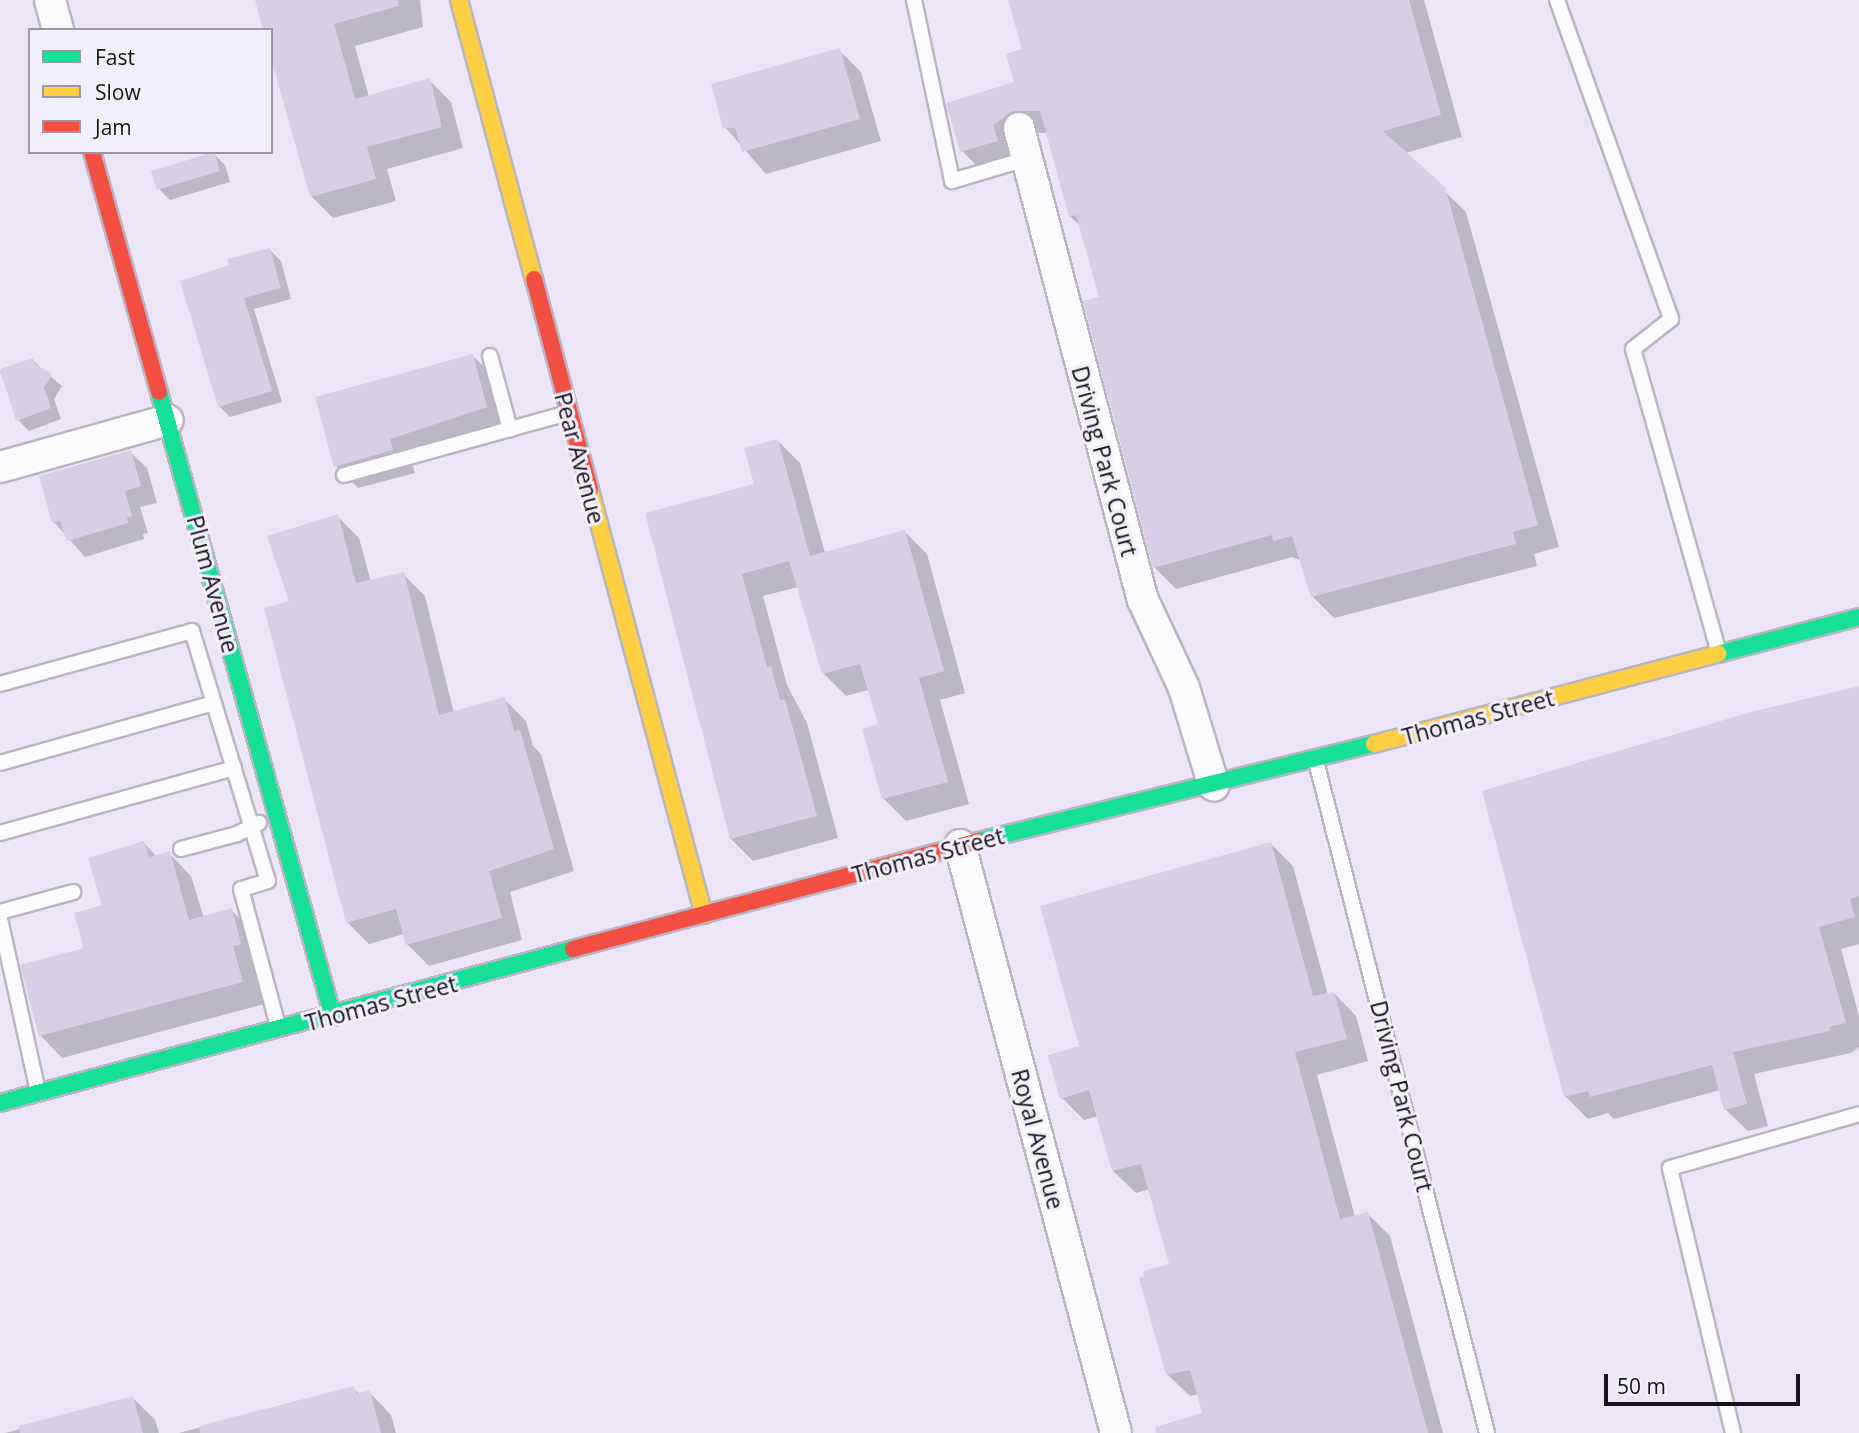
<!DOCTYPE html>
<html>
<head>
<meta charset="utf-8">
<style>
	body { margin:0 }
	#map { position:relative; width:1859px; height:1433px; overflow:hidden; background:#ebe5f7; font-family:"Open Sans",sans-serif }
	div>[style] { position:absolute }
	.shadow>* { inset:0; background:#0003 }
	.building>* { inset:0; background:#d8cfe6 }
	.roads { filter:drop-shadow(2px 0 #bab5c3) drop-shadow(-2px 0 #bab5c3) drop-shadow(0 2px #bab5c3) drop-shadow(0 -2px #bab5c3) }
	.lane>* { height:14px; margin:-7px; padding:0 7px; transform-origin:7px; border-radius:7px; background:#fcfbfe }
	.street>* { height:30px; margin:-15px; padding:0 15px; transform-origin:15px; border-radius:15px; background:#fcfbfe }
	.fast>* { height:16px; margin:-8px; padding:0 8px; transform-origin:8px; border-radius:8px; background:#16e098 }
	.slow>* { height:16px; margin:-8px; padding:0 8px; transform-origin:8px; border-radius:8px; background:#ffcf43 }
	.jam>* { height:16px; margin:-8px; padding:0 8px; transform-origin:8px; border-radius:8px; background:#f24e42 }
	span { translate:-50% -50%; white-space:nowrap; text-align:center; line-height:1.15; -webkit-text-stroke:6px #f3eefc; paint-order:stroke }
	.street-label { font-size:23px; color:#17131e }
	.legend { position:absolute; left:28px; top:28px; width:245px; height:126px; box-sizing:border-box; background:#f3eefc; border:2px solid #9b96a3; margin:0; padding:9px 12px; list-style:none; font-size:21px; color:#17131e }
	.legend li { display:flex; align-items:center; gap:14px; height:35px }
	.legend b { width:35px; border:2px solid #9b96a3 }
	.scale { position:absolute; left:1604px; top:1374px; width:196px; height:32px; box-sizing:border-box; border:4px solid #17131e; border-top:0; padding-left:9px; font-size:21px; line-height:24px; white-space:nowrap; color:#17131e; -webkit-text-stroke:5px #f3eefc; paint-order:stroke }
</style>
</head>
<body>
<div id="map">
	<div class="shadow">
		<div style="clip-path:polygon(257px 0,420px 0,423px 27px,355px 46px,369px 97px,429px 80px,451px 102px,463px 148px,387px 169px,396px 201px,333px 218px,311px 196px,271px 30px)"></div>
		<div style="clip-path:polygon(1010px 0,1424px 0,1462px 137px,1405px 153px,1466px 212px,1559px 547px,1534px 554px,1537px 566px,1334px 618px,1312px 596px,1302px 561px,1292px 557px,1176px 589px,1154px 567px,1101px 298px,1081px 227px,1070px 216px,1047px 133px,1037px 133px,1014px 147px,1019px 163px,984px 173px,962px 151px,1017px 84px,1024px 50px)"></div>
		<div style="clip-path:polygon(839px 50px,861px 72px,881px 141px,766px 174px,725px 127px)"></div>
		<div style="clip-path:polygon(214px 154px,225px 165px,230px 182px,170px 200px,159px 189px)"></div>
		<div style="clip-path:polygon(270px 250px,281px 261px,291px 299px,254px 309px,282px 402px,230px 417px,219px 406px,231px 267px)"></div>
		<div style="clip-path:polygon(473px 356px,495px 378px,509px 429px,411px 461px,415px 473px,358px 488px,336px 466px)"></div>
		<div style="clip-path:polygon(32px 360px,62px 386px,54px 399px,61px 419px,29px 431px,18px 420px,0 371px)"></div>
		<div style="clip-path:polygon(778px 441px,800px 463px,825px 553px,905px 532px,927px 554px,965px 693px,940px 700px,969px 804px,906px 821px,884px 799px,865px 730px,880px 725px,868px 690px,846px 696px,823px 673px,798px 587px,763px 596px,787px 685px,807px 723px,838px 838px,753px 861px,731px 839px,647px 515px,756px 486px)"></div>
		<div style="clip-path:polygon(130px 452px,147px 468px,157px 503px,140px 507px,148px 533px,143px 534px,144px 539px,85px 557px,54px 522px)"></div>
		<div style="clip-path:polygon(337px 516px,359px 538px,371px 582px,403px 574px,425px 596px,454px 713px,504px 699px,526px 721px,533px 746px,541px 754px,574px 871px,510px 892px,522px 940px,429px 966px,407px 944px,404px 934px,369px 944px,347px 922px,291px 603px)"></div>
		<div style="clip-path:polygon(1859px 688px,1859px 944px,1841px 949px,1859px 1016px,1859px 1047px,1851px 1053px,1754px 1074px,1768px 1126px,1748px 1131px,1725px 1109px,1720px 1090px,1614px 1119px,1608px 1113px,1588px 1119px,1565px 1096px)"></div>
		<div style="clip-path:polygon(144px 843px,157px 857px,169px 853px,191px 876px,204px 918px,231px 910px,254px 933px,262px 966px,254px 968px,264px 1004px,62px 1058px,40px 1035px,104px 906px)"></div>
		<div style="clip-path:polygon(1271px 844px,1293px 866px,1328px 995px,1334px 993px,1356px 1016px,1368px 1061px,1317px 1075px,1355px 1217px,1368px 1214px,1390px 1236px,1443px 1433px,1179px 1433px,1204px 1415px,1199px 1394px,1190px 1396px,1167px 1374px,1171px 1265px,1150px 1189px,1136px 1193px,1113px 1171px,1098px 1116px,1084px 1120px,1062px 1098px,1081px 1047px)"></div>
		<div style="clip-path:polygon(353px 1388px,360px 1395px,369px 1392px,391px 1415px,396px 1433px,179px 1433px)"></div>
		<div style="clip-path:polygon(133px 1398px,155px 1420px,159px 1433px,5px 1433px)"></div>
	</div>
	<div class="building">
		<div style="clip-path:polygon(255px 0,398px 0,399px 6px,334px 24px,355px 99px,430px 78px,442px 127px,367px 147px,376px 179px,310px 197px,271px 58px,271px 30px,263px 30px)"></div>
		<div style="clip-path:polygon(1008px 0,1409px 0,1441px 115px,1383px 131px,1445px 187px,1538px 525px,1513px 532px,1516px 544px,1311px 597px,1292px 536px,1273px 541px,1272px 535px,1153px 568px,1083px 301px,1099px 297px,1076px 215px,1069px 217px,1040px 111px,1014px 111px,993px 125px,998px 141px,960px 152px,946px 103px,1014px 82px,1006px 54px,1022px 49px)"></div>
		<div style="clip-path:polygon(840px 48px,860px 119px,742px 152px,735px 128px,723px 128px,711px 84px)"></div>
		<div style="clip-path:polygon(214px 152px,220px 171px,157px 190px,151px 171px)"></div>
		<div style="clip-path:polygon(270px 248px,281px 288px,244px 298px,272px 391px,218px 407px,180px 281px,229px 265px,227px 259px)"></div>
		<div style="clip-path:polygon(473px 354px,487px 407px,390px 439px,393px 450px,334px 467px,315px 397px)"></div>
		<div style="clip-path:polygon(33px 358px,35px 364px,52px 374px,44px 388px,51px 408px,16px 421px,0 369px)"></div>
		<div style="clip-path:polygon(778px 439px,810px 556px,905px 530px,944px 671px,919px 678px,948px 782px,882px 799px,862px 729px,878px 724px,860px 664px,822px 674px,789px 561px,742px 574px,767px 667px,771px 666px,780px 700px,785px 699px,817px 816px,730px 839px,645px 513px,754px 484px,744px 448px)"></div>
		<div style="clip-path:polygon(131px 450px,141px 486px,125px 491px,132px 516px,127px 518px,128px 523px,67px 541px,60px 521px,52px 523px,39px 476px)"></div>
		<div style="clip-path:polygon(338px 514px,356px 583px,404px 572px,439px 715px,505px 697px,514px 731px,520px 730px,554px 849px,489px 871px,502px 918px,406px 945px,396px 909px,346px 923px,264px 608px,289px 601px,267px 536px)"></div>
		<div style="clip-path:polygon(1859px 686px,1859px 896px,1850px 899px,1855px 917px,1819px 927px,1846px 1023px,1829px 1027px,1830px 1031px,1733px 1052px,1747px 1104px,1724px 1110px,1712px 1065px,1590px 1097px,1588px 1091px,1564px 1097px,1482px 791px,1751px 712px)"></div>
		<div style="clip-path:polygon(144px 841px,149px 857px,170px 851px,189px 920px,232px 908px,241px 944px,233px 946px,243px 982px,39px 1036px,20px 965px,84px 948px,74px 913px,102px 905px,88px 858px)"></div>
		<div style="clip-path:polygon(1271px 842px,1313px 996px,1334px 992px,1347px 1039px,1295px 1052px,1340px 1219px,1368px 1212px,1428px 1433px,1156px 1433px,1155px 1427px,1202px 1413px,1190px 1370px,1166px 1375px,1139px 1278px,1144px 1276px,1143px 1271px,1169px 1264px,1141px 1164px,1112px 1171px,1089px 1090px,1060px 1099px,1048px 1055px,1079px 1046px,1040px 906px)"></div>
		<div style="clip-path:polygon(354px 1386px,356px 1394px,370px 1390px,381px 1433px,200px 1433px,199px 1426px)"></div>
		<div style="clip-path:polygon(133px 1396px,143px 1433px,20px 1433px,19px 1426px)"></div>
	</div>
	<div class="roads">
		<div class="lane">
			<div style="left:914px;top:0;width:185px;rotate:78.1deg"></div>
			<div style="left:952px;top:181px;width:77px;rotate:-16.6deg"></div>
			<div style="left:1557px;top:0;width:339px;rotate:70.3deg"></div>
			<div style="left:1671px;top:319px;width:48px;rotate:141.7deg"></div>
			<div style="left:1633px;top:349px;width:315px;rotate:74.2deg"></div>
			<div style="left:490px;top:356px;width:76px;rotate:74.7deg"></div>
			<div style="left:344px;top:475px;width:231px;rotate:-15.5deg"></div>
			<div style="left:0;top:684px;width:199px;rotate:-15.4deg"></div>
			<div style="left:192px;top:631px;width:261px;rotate:73.1deg"></div>
			<div style="left:268px;top:881px;width:28px;rotate:163deg"></div>
			<div style="left:241px;top:889px;width:142px;rotate:74.9deg"></div>
			<div style="left:1316px;top:761px;width:693px;rotate:75.72deg"></div>
			<div style="left:0;top:763px;width:222px;rotate:-15.7deg"></div>
			<div style="left:0;top:833px;width:243px;rotate:-15.5deg"></div>
			<div style="left:181px;top:849px;width:58px;rotate:-15deg"></div>
			<div style="left:237px;top:834px;width:25px;rotate:-27deg"></div>
			<div style="left:0;top:912px;width:76px;rotate:-15.3deg"></div>
			<div style="left:0;top:919px;width:177px;rotate:77.6deg"></div>
			<div style="left:1733px;top:1433px;width:272px;rotate:-103.4deg"></div>
			<div style="left:1670px;top:1168px;width:197px;rotate:-15.9deg"></div>
		</div>
		<div class="street">
			<div style="left:50px;top:0;width:31px;rotate:75deg"></div>
			<div style="left:1019px;top:128px;width:488px;rotate:75.3deg"></div>
			<div style="left:1143px;top:600px;width:97px;rotate:65deg"></div>
			<div style="left:1184px;top:688px;width:102px;rotate:73deg"></div>
			<div style="left:0;top:467px;width:174px;rotate:-15.6deg"></div>
			<div style="left:960px;top:845px;width:608px;rotate:75.14deg"></div>
		</div>
		<div class="fast">
			<div style="left:159px;top:392px;width:649px;rotate:74.44deg"></div>
			<div style="left:1718px;top:654px;width:146px;rotate:-14.7deg"></div>
			<div style="left:978px;top:841px;width:408px;rotate:-13.8deg"></div>
			<div style="left:0;top:1103px;width:593px;rotate:-15.04deg"></div>
		</div>
		<div class="slow">
			<div style="left:459px;top:0;width:289px;rotate:75deg"></div>
			<div style="left:590px;top:490px;width:440px;rotate:75deg"></div>
			<div style="left:1374px;top:744px;width:356px;rotate:-14.7deg"></div>
		</div>
		<div class="jam">
			<div style="left:92px;top:152px;width:249px;rotate:74.4deg"></div>
			<div style="left:534px;top:279px;width:218px;rotate:75.1deg"></div>
			<div style="left:573px;top:949px;width:419px;rotate:-14.9deg"></div>
		</div>
	</div>
	<div class="street-label">
		<span style="left:580px;top:458px;rotate:75deg">Pear Avenue</span>
		<span style="left:1105px;top:461px;rotate:75deg">Driving Park Court</span>
		<span style="left:213px;top:584px;rotate:75deg">Plum Avenue</span>
		<span style="left:1478px;top:717px;rotate:-15deg">Thomas Street</span>
		<span style="left:928px;top:855px;rotate:-15deg">Thomas Street</span>
		<span style="left:381px;top:1003px;rotate:-15deg">Thomas Street</span>
		<span style="left:1402px;top:1096px;rotate:76deg">Driving Park Court</span>
		<span style="left:1038px;top:1139px;rotate:75deg">Royal Avenue</span>
	</div>
	<ul class="legend">
	<li><b style="height:9px;background:#16e098"></b>Fast</li>
	<li><b style="height:9px;background:#ffcf43"></b>Slow</li>
	<li><b style="height:9px;background:#f24e42"></b>Jam</li>
	</ul>
	<div class="scale">50 m</div>
</div>
</body>
</html>
